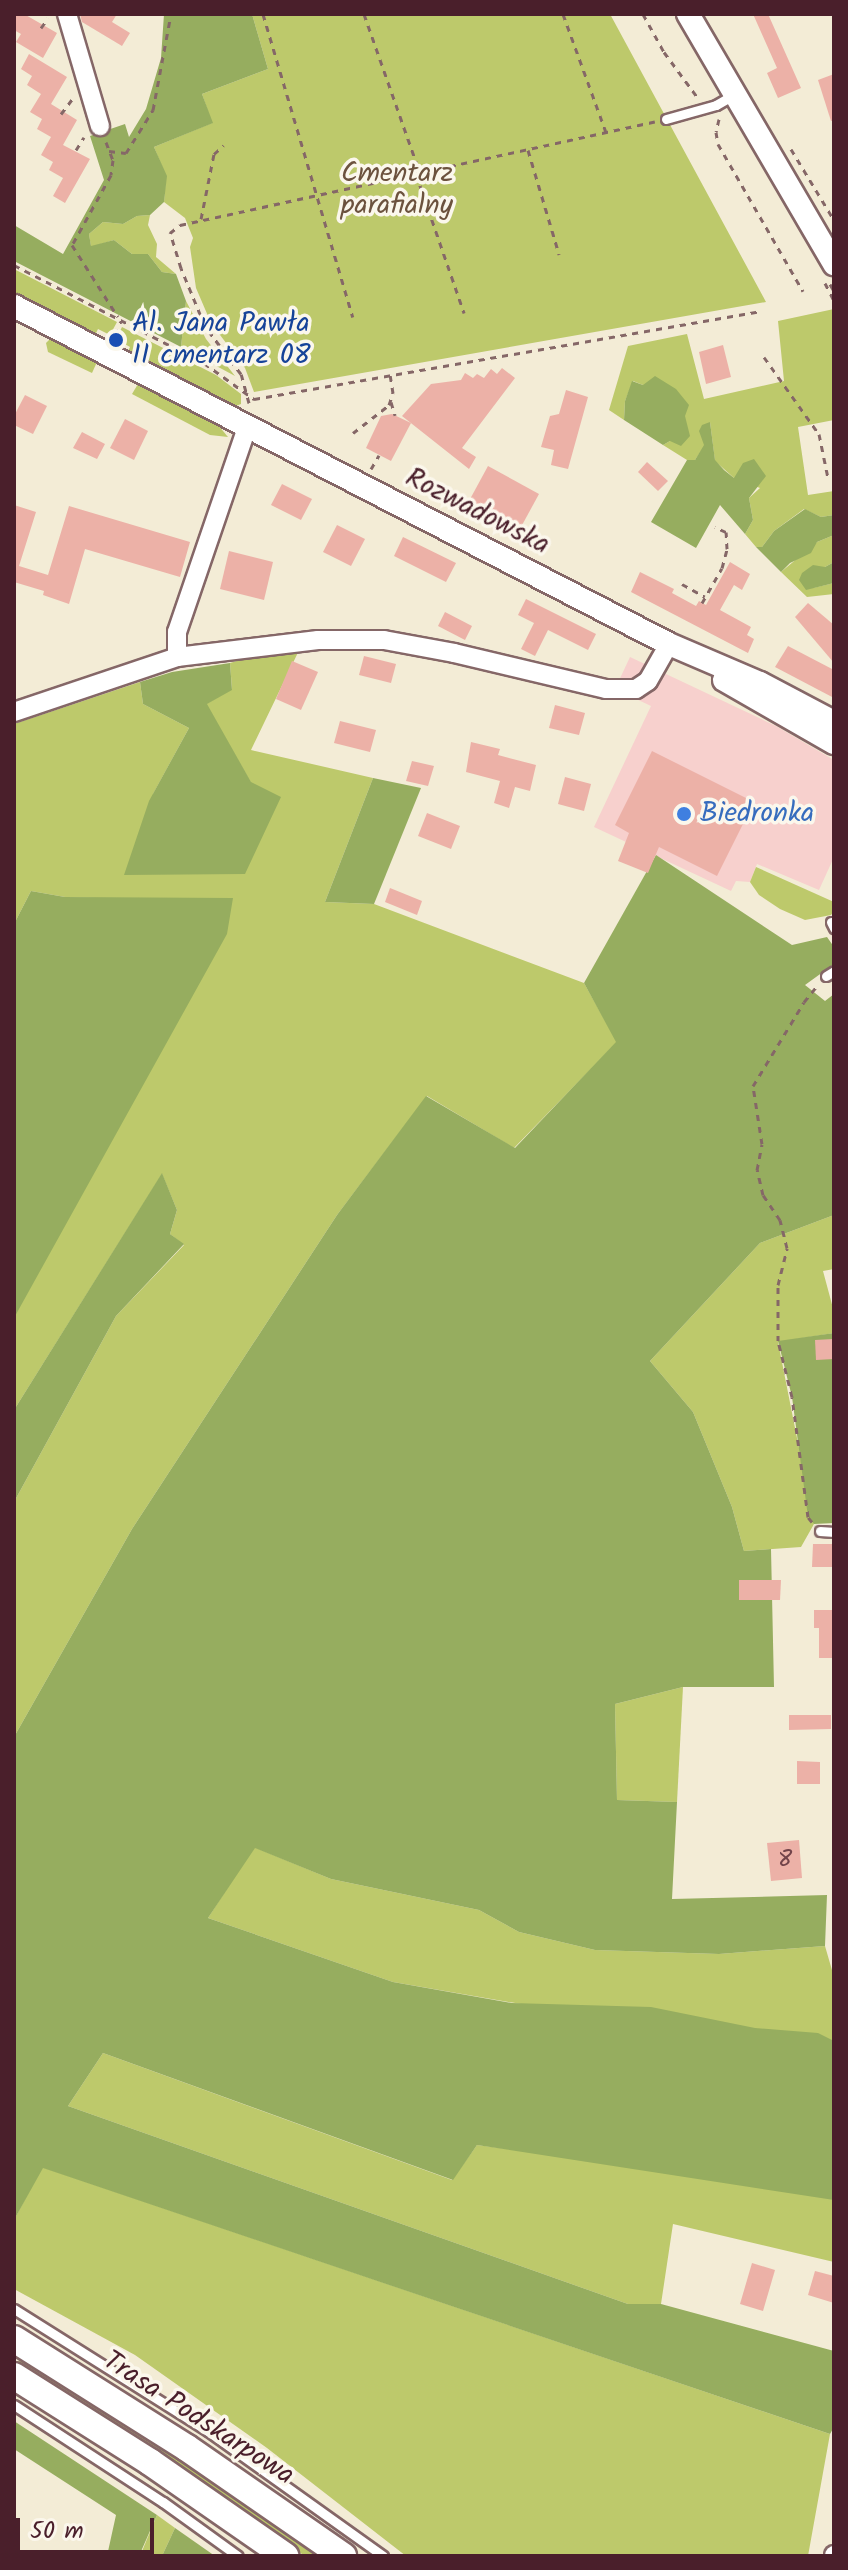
<!DOCTYPE html>
<html>
<head>
<meta charset="utf-8">
<style>
	body { margin:0 }
	#map { position:relative; width:848px; height:2570px; overflow:hidden; background:#f3ecd6; font-family:Kalam,sans-serif }
	div>[style] { position:absolute }
	.built>* { inset:0; background:#f7d0cd }
	.green>* { inset:0; background:#bdc96b }
	.forest>* { inset:0; background:#96ad5f }
	.building>* { inset:0; background:#ecb1a7 }
	.path>* { height:3px; margin-top:-1.5px; transform-origin:0; background:repeating-linear-gradient(90deg,#856767 0 6px,transparent 0 12px) }
	.roads { filter:drop-shadow(2px 0 #856767) drop-shadow(-2px 0 #856767) drop-shadow(0 2px #856767) drop-shadow(0 -2px #856767) }
	.service>* { height:9px; margin:-4.5px; padding:0 4.5px; transform-origin:4.5px; border-radius:4.5px; background:#fff }
	.minor>* { height:18px; margin:-9px; padding:0 9px; transform-origin:9px; border-radius:9px; background:#fff }
	.tertiary>* { height:22px; margin:-11px; padding:0 11px; transform-origin:11px; border-radius:11px; background:#fff }
	.primary>* { height:26px; margin:-13px; padding:0 13px; transform-origin:13px; border-radius:13px; background:#fff }
	.dots>* { width:22px; height:22px; translate:-50% -50%; box-sizing:border-box; border:4px solid #fbf7ec; border-radius:50% }
	span { translate:-50% -50%; white-space:nowrap; text-align:center; line-height:1.15; -webkit-text-stroke:7px #fbf7ec; paint-order:stroke }
	.number-label { font-size:24px; color:#72444a }
	.number-label span { -webkit-text-stroke-width:0 }
	.park-label { font-size:28px; color:#6c523e }
	.transit-label { font-size:28px; color:#164399 }
	.left { translate:0 -50%; text-align:left }
	.street-label { font-size:28px; color:#4a1f2b }
	.shop-label { font-size:28px; color:#366cbe }
	.frame { position:absolute; inset:0; border:16px solid #4a1f2b; pointer-events:none }
	.scale { position:absolute; left:16px; top:2518px; width:138px; height:36px; box-sizing:border-box; border:4px solid #4a1f2b; border-top:0; padding-left:10px; font-size:24px; line-height:28px; white-space:nowrap; color:#4a1f2b; -webkit-text-stroke:6px #fbf7ec; paint-order:stroke }
</style>
</head>
<body>
<div id="map">
	<div class="built">
		<div style="clip-path:polygon(630px 657px,776px 726px,834px 760px,834px 857px,819px 890px,757px 864px,750px 882px,736px 881px,731px 891px,594px 827px,651px 706px,615px 689px)"></div>
	</div>
	<div class="green">
		<div style="clip-path:polygon(252px 14px,610px 14px,766px 302px,254px 392px,245px 368px,211px 323px,196px 288px,190px 247px,193px 238px,185px 218px,164px 202px,166px 176px,154px 147px,212px 123px,202px 94px,268px 69px)"></div>
		<div style="clip-path:polygon(150px 215px,148px 225px,157px 244px,156px 257px,176px 274px,162px 272px,148px 254px,132px 254px,114px 240px,91px 247px,89px 234px,103px 222px,123px 224px,137px 216px)"></div>
		<div style="clip-path:polygon(14px 269px,117px 322px,110px 335px,98px 329px,95px 335px,14px 294px)"></div>
		<div style="clip-path:polygon(186px 301px,206px 339px,235px 376px,181px 347px)"></div>
		<div style="clip-path:polygon(834px 309px,834px 420px,798px 427px,808px 495px,834px 491px,834px 515px,821px 517px,804px 509px,774px 531px,762px 547px,756px 547px,745px 534px,753px 520px,749px 498px,760px 488px,734px 478px,715px 461px,710px 422px,705px 445px,695px 460px,687px 460px,663px 445px,670px 441px,643px 385px,633px 381px,625px 401px,624px 420px,609px 410px,628px 346px,687px 334px,704px 399px,784px 381px,778px 321px)"></div>
		<div style="clip-path:polygon(122px 327px,216px 375px,241px 394px,241px 404px,233px 407px,127px 353px,130px 347px,116px 339px)"></div>
		<div style="clip-path:polygon(51px 338px,97px 362px,92px 373px,48px 352px,46px 343px)"></div>
		<div style="clip-path:polygon(138px 384px,218px 425px,228px 437px,210px 435px,132px 394px)"></div>
		<div style="clip-path:polygon(834px 535px,834px 562px,825px 567px,813px 588px,834px 583px,834px 594px,807px 597px,781px 572px,817px 542px)"></div>
		<div style="clip-path:polygon(304px 640px,251px 750px,373px 778px,325px 902px,374px 904px,584px 983px,617px 1042px,514px 1148px,427px 1096px,337px 1215px,132px 1529px,14px 1737px,14px 1502px,116px 1316px,184px 1245px,170px 1234px,177px 1210px,162px 1174px,14px 1410px,14px 1299px,125px 899px,65px 897px,31px 891px,14px 924px,14px 724px,140px 682px,143px 704px,189px 728px,153px 794px,251px 783px,206px 704px,232px 689px,230px 663px)"></div>
		<div style="clip-path:polygon(756px 867px,834px 902px,834px 911px,831px 915px,805px 920px,780px 909px,759px 895px,750px 882px)"></div>
		<div style="clip-path:polygon(834px 1215px,834px 1269px,823px 1271px,834px 1312px,834px 1333px,778px 1342px,814px 1524px,801px 1547px,744px 1551px,732px 1507px,693px 1412px,650px 1361px,760px 1243px)"></div>
		<div style="clip-path:polygon(683px 1687px,677px 1802px,617px 1800px,615px 1704px)"></div>
		<div style="clip-path:polygon(254px 1847px,331px 1879px,479px 1910px,519px 1932px,595px 1950px,719px 1954px,825px 1946px,834px 1977px,834px 2058px,393px 1982px,208px 1918px)"></div>
		<div style="clip-path:polygon(103px 2053px,452px 2180px,477px 2145px,834px 2192px,834px 2262px,673px 2224px,661px 2304px,628px 2304px,68px 2106px)"></div>
		<div style="clip-path:polygon(42px 2167px,830px 2434px,808px 2556px,406px 2556px,267px 2448px,135px 2355px,14px 2289px,14px 2220px)"></div>
		<div style="clip-path:polygon(22px 2357px,130px 2424px,322px 2556px,305px 2556px,16px 2364px)"></div>
		<div style="clip-path:polygon(157px 2515px,175px 2528px,162px 2556px,140px 2556px)"></div>
	</div>
	<div class="forest">
		<div style="clip-path:polygon(164px 14px,252px 14px,268px 69px,202px 94px,213px 123px,154px 147px,167px 176px,164px 202px,150px 215px,137px 216px,123px 224px,103px 222px,89px 234px,91px 246px,114px 240px,132px 254px,148px 254px,162px 272px,176px 274px,186px 301px,181px 347px,14px 261px,14px 225px,63px 254px,104px 180px,90px 136px,125px 124px,129px 137px,146px 109px,161px 58px)"></div>
		<div style="clip-path:polygon(655px 376px,676px 389px,689px 405px,685px 416px,690px 436px,681px 446px,670px 441px,663px 445px,624px 420px,625px 401px,632px 381px,643px 385px)"></div>
		<div style="clip-path:polygon(710px 422px,715px 460px,724px 470px,734px 478px,743px 463px,754px 459px,766px 476px,749px 498px,753px 520px,745px 534px,720px 505px,696px 548px,651px 522px,687px 460px,695px 460px,704px 445px,699px 431px,702px 425px)"></div>
		<div style="clip-path:polygon(805px 509px,821px 517px,834px 515px,834px 535px,817px 542px,811px 553px,790px 563px,781px 572px,756px 547px,762px 547px,774px 531px)"></div>
		<div style="clip-path:polygon(834px 562px,834px 583px,806px 590px,799px 580px,802px 573px,813px 565px,825px 567px)"></div>
		<div style="clip-path:polygon(230px 663px,232px 690px,207px 704px,251px 782px,281px 797px,245px 874px,124px 875px,149px 801px,189px 728px,143px 704px,140px 682px,172px 672px)"></div>
		<div style="clip-path:polygon(373px 778px,421px 788px,374px 904px,325px 902px)"></div>
		<div style="clip-path:polygon(656px 855px,792px 945px,827px 937px,834px 947px,834px 964px,805px 985px,825px 1001px,834px 994px,834px 1215px,760px 1243px,650px 1361px,693px 1412px,732px 1507px,744px 1551px,771px 1549px,774px 1687px,683px 1687px,615px 1704px,617px 1800px,677px 1802px,672px 1899px,827px 1895px,825px 1946px,719px 1954px,595px 1950px,519px 1932px,479px 1910px,331px 1879px,255px 1848px,208px 1918px,393px 1982px,512px 2003px,651px 2007px,755px 2028px,818px 2033px,834px 2041px,834px 2200px,477px 2145px,453px 2180px,103px 2053px,68px 2106px,628px 2304px,661px 2304px,834px 2351px,834px 2427px,830px 2434px,43px 2168px,14px 2220px,14px 1737px,132px 1529px,337px 1215px,426px 1096px,515px 1148px,616px 1042px,584px 983px)"></div>
		<div style="clip-path:polygon(31px 891px,65px 897px,233px 898px,227px 934px,14px 1318px,14px 924px)"></div>
		<div style="clip-path:polygon(162px 1173px,177px 1210px,170px 1234px,184px 1244px,116px 1316px,14px 1502px,14px 1410px)"></div>
		<div style="clip-path:polygon(834px 1333px,834px 1523px,814px 1524px,808px 1517px,792px 1397px,778px 1341px)"></div>
		<div style="clip-path:polygon(14px 2421px,157px 2515px,139px 2556px,107px 2556px,116px 2515px,14px 2449px)"></div>
		<div style="clip-path:polygon(175px 2528px,215px 2556px,162px 2556px)"></div>
	</div>
	<div class="building">
		<div style="clip-path:polygon(14px 14px,24px 14px,57px 33px,43px 58px,16px 42px,21px 34px,14px 30px)"></div>
		<div style="clip-path:polygon(80px 14px,117px 14px,112px 22px,130px 33px,122px 46px,82px 22px)"></div>
		<div style="clip-path:polygon(753px 14px,768px 14px,801px 88px,778px 98px,767px 73px,777px 68px)"></div>
		<div style="clip-path:polygon(29px 54px,67px 77px,51px 104px,77px 120px,63px 145px,90px 159px,65px 203px,53px 196px,63px 178px,49px 170px,53px 162px,41px 155px,51px 137px,37px 129px,42px 119px,30px 112px,41px 94px,27px 85px,32px 76px,21px 69px)"></div>
		<div style="clip-path:polygon(834px 74px,834px 120px,831px 121px,818px 80px)"></div>
		<div style="clip-path:polygon(723px 345px,731px 377px,706px 384px,699px 352px)"></div>
		<div style="clip-path:polygon(502px 368px,515px 378px,462px 448px,476px 457px,469px 469px,402px 416px,431px 384px,461px 380px,465px 373px,473px 378px,477px 374px,484px 378px,491px 369px,497px 374px)"></div>
		<div style="clip-path:polygon(566px 390px,588px 397px,568px 469px,551px 465px,554px 450px,541px 447px,550px 416px,559px 414px)"></div>
		<div style="clip-path:polygon(25px 395px,47px 406px,33px 434px,14px 425px,14px 416px)"></div>
		<div style="clip-path:polygon(392px 414px,411px 423px,391px 461px,366px 448px,381px 416px)"></div>
		<div style="clip-path:polygon(125px 419px,148px 431px,134px 460px,110px 448px)"></div>
		<div style="clip-path:polygon(82px 432px,105px 444px,97px 459px,73px 448px)"></div>
		<div style="clip-path:polygon(647px 462px,668px 481px,658px 491px,638px 472px)"></div>
		<div style="clip-path:polygon(488px 466px,539px 494px,521px 527px,469px 501px)"></div>
		<div style="clip-path:polygon(282px 484px,312px 499px,301px 520px,271px 505px)"></div>
		<div style="clip-path:polygon(14px 505px,36px 512px,19px 566px,48px 575px,69px 506px,190px 542px,180px 577px,85px 549px,69px 604px,43px 595px,44px 591px,14px 582px)"></div>
		<div style="clip-path:polygon(337px 525px,365px 539px,351px 566px,323px 552px)"></div>
		<div style="clip-path:polygon(403px 537px,456px 563px,446px 582px,394px 556px)"></div>
		<div style="clip-path:polygon(229px 551px,273px 562px,264px 600px,220px 589px)"></div>
		<div style="clip-path:polygon(730px 562px,750px 574px,742px 590px,734px 585px,720px 610px,751px 627px,747px 635px,754px 639px,748px 653px,631px 592px,640px 572px,674px 589px,672px 593px,696px 606px,699px 601px,706px 605px)"></div>
		<div style="clip-path:polygon(526px 599px,596px 634px,588px 650px,548px 630px,535px 656px,521px 649px,534px 623px,518px 615px)"></div>
		<div style="clip-path:polygon(808px 603px,834px 625px,834px 663px,795px 617px)"></div>
		<div style="clip-path:polygon(445px 612px,472px 626px,465px 640px,438px 626px)"></div>
		<div style="clip-path:polygon(788px 646px,834px 670px,834px 698px,775px 667px)"></div>
		<div style="clip-path:polygon(364px 656px,396px 664px,391px 683px,359px 675px)"></div>
		<div style="clip-path:polygon(292px 661px,318px 672px,301px 710px,276px 699px)"></div>
		<div style="clip-path:polygon(555px 705px,585px 713px,579px 735px,549px 728px)"></div>
		<div style="clip-path:polygon(340px 721px,376px 730px,370px 752px,334px 743px)"></div>
		<div style="clip-path:polygon(471px 742px,500px 749px,498px 755px,536px 765px,530px 791px,515px 787px,509px 808px,494px 803px,500px 781px,466px 772px)"></div>
		<div style="clip-path:polygon(652px 751px,754px 802px,717px 876px,659px 847px,648px 873px,618px 861px,629px 833px,615px 825px)"></div>
		<div style="clip-path:polygon(412px 761px,434px 766px,428px 786px,406px 781px)"></div>
		<div style="clip-path:polygon(565px 777px,591px 784px,584px 811px,558px 804px)"></div>
		<div style="clip-path:polygon(427px 813px,460px 826px,451px 849px,418px 836px)"></div>
		<div style="clip-path:polygon(390px 888px,422px 901px,417px 915px,385px 902px)"></div>
		<div style="clip-path:polygon(833px 1339px,834px 1359px,816px 1360px,815px 1340px)"></div>
		<div style="clip-path:polygon(813px 1544px,834px 1544px,834px 1567px,812px 1567px)"></div>
		<div style="clip-path:polygon(739px 1580px,781px 1580px,780px 1600px,739px 1600px)"></div>
		<div style="clip-path:polygon(814px 1610px,834px 1610px,834px 1658px,819px 1658px,819px 1628px,814px 1628px)"></div>
		<div style="clip-path:polygon(789px 1715px,831px 1715px,831px 1729px,789px 1730px)"></div>
		<div style="clip-path:polygon(797px 1761px,820px 1762px,820px 1784px,797px 1784px)"></div>
		<div style="clip-path:polygon(799px 1840px,802px 1878px,771px 1881px,767px 1843px)"></div>
		<div style="clip-path:polygon(752px 2263px,775px 2270px,763px 2311px,740px 2304px)"></div>
		<div style="clip-path:polygon(815px 2271px,834px 2276px,834px 2303px,808px 2295px)"></div>
	</div>
	<div class="path">
		<div style="left:263px;top:14px;width:316px;rotate:73.5deg"></div>
		<div style="left:364px;top:14px;width:169px;rotate:70.6deg"></div>
		<div style="left:563px;top:14px;width:126px;rotate:70deg"></div>
		<div style="left:643px;top:14px;width:43px;rotate:61.1deg"></div>
		<div style="left:664px;top:52px;width:57px;rotate:53.5deg"></div>
		<div style="left:41px;top:28px;width:12px;rotate:-55deg"></div>
		<div style="left:61px;top:114px;width:21px;rotate:-53deg"></div>
		<div style="left:719px;top:119px;width:13px;rotate:103deg"></div>
		<div style="left:716px;top:132px;width:12px;rotate:81deg"></div>
		<div style="left:718px;top:144px;width:170px;rotate:60deg"></div>
		<div style="left:106px;top:142px;width:19px;rotate:69deg"></div>
		<div style="left:113px;top:160px;width:15px;rotate:98deg"></div>
		<div style="left:111px;top:175px;width:80px;rotate:119.1deg"></div>
		<div style="left:72px;top:245px;width:85px;rotate:57.4deg"></div>
		<div style="left:791px;top:149px;width:83px;rotate:58.8deg"></div>
		<div style="left:76px;top:150px;width:15px;rotate:-58deg"></div>
		<div style="left:528px;top:150px;width:109px;rotate:73.4deg"></div>
		<div style="left:109px;top:151px;width:17px;rotate:7deg"></div>
		<div style="left:126px;top:153px;width:51px;rotate:-57.9deg"></div>
		<div style="left:153px;top:110px;width:98px;rotate:-79.4deg"></div>
		<div style="left:416px;top:174px;width:147px;rotate:70.9deg"></div>
		<div style="left:201px;top:219px;width:66px;rotate:-78.7deg"></div>
		<div style="left:214px;top:154px;width:13px;rotate:-42deg"></div>
		<div style="left:14px;top:265px;width:214px;rotate:27.3deg"></div>
		<div style="left:204px;top:363px;width:62px;rotate:35.8deg"></div>
		<div style="left:254px;top:399px;width:515px;rotate:-9.85deg"></div>
		<div style="left:825px;top:283px;width:20px;rotate:63deg"></div>
		<div style="left:830px;top:284px;width:8px;rotate:60deg"></div>
		<div style="left:115px;top:334px;width:14px;rotate:-65deg"></div>
		<div style="left:764px;top:357px;width:95px;rotate:54.5deg"></div>
		<div style="left:819px;top:434px;width:45px;rotate:78.4deg"></div>
		<div style="left:391px;top:402px;width:14px;rotate:73deg"></div>
		<div style="left:249px;top:403px;width:30px;rotate:-105deg"></div>
		<div style="left:241px;top:374px;width:60px;rotate:-126.9deg"></div>
		<div style="left:205px;top:326px;width:63px;rotate:-112.5deg"></div>
		<div style="left:181px;top:268px;width:37px;rotate:-107deg"></div>
		<div style="left:170px;top:233px;width:13px;rotate:-39deg"></div>
		<div style="left:180px;top:225px;width:486px;rotate:-12.3deg"></div>
		<div style="left:353px;top:433px;width:46px;rotate:-37.9deg"></div>
		<div style="left:389px;top:405px;width:13px;rotate:-72deg"></div>
		<div style="left:393px;top:393px;width:18px;rotate:-99deg"></div>
		<div style="left:371px;top:469px;width:16px;rotate:-60deg"></div>
		<div style="left:682px;top:584px;width:26px;rotate:29deg"></div>
		<div style="left:702px;top:603px;width:40px;rotate:-60.3deg"></div>
		<div style="left:722px;top:568px;width:20px;rotate:-75deg"></div>
		<div style="left:727px;top:549px;width:17px;rotate:-93deg"></div>
		<div style="left:726px;top:532px;width:12px;rotate:-156deg"></div>
		<div style="left:812px;top:1522px;width:6px;rotate:-129deg"></div>
		<div style="left:808px;top:1517px;width:121px;rotate:-97.6deg"></div>
		<div style="left:792px;top:1397px;width:58px;rotate:-104deg"></div>
		<div style="left:778px;top:1341px;width:56px;rotate:-90deg"></div>
		<div style="left:778px;top:1285px;width:38px;rotate:-76deg"></div>
		<div style="left:787px;top:1248px;width:29px;rotate:-104deg"></div>
		<div style="left:780px;top:1220px;width:30px;rotate:-124deg"></div>
		<div style="left:763px;top:1195px;width:26px;rotate:-103deg"></div>
		<div style="left:757px;top:1170px;width:26px;rotate:-79deg"></div>
		<div style="left:762px;top:1144px;width:59px;rotate:-98.8deg"></div>
		<div style="left:753px;top:1086px;width:98px;rotate:-58.7deg"></div>
		<div style="left:804px;top:1002px;width:21px;rotate:-51deg"></div>
	</div>
	<div class="roads">
		<div class="service">
			<div style="left:666px;top:119px;width:52px;rotate:-15.6deg"></div>
			<div style="left:716px;top:105px;width:22px;rotate:-30deg"></div>
			<div style="left:831px;top:922px;width:7px;rotate:63deg"></div>
			<div style="left:826px;top:976px;width:9px;rotate:-32deg"></div>
			<div style="left:820px;top:1531px;width:14px;rotate:4deg"></div>
			<div style="left:14px;top:2309px;width:229px;rotate:32.2deg"></div>
			<div style="left:208px;top:2431px;width:215px;rotate:35.5deg"></div>
			<div style="left:14px;top:2405px;width:178px;rotate:33.1deg"></div>
			<div style="left:163px;top:2502px;width:92px;rotate:35.8deg"></div>
		</div>
		<div class="minor">
			<div style="left:67px;top:14px;width:117px;rotate:73.6deg"></div>
			<div style="left:177px;top:657px;width:25px;rotate:-90deg"></div>
			<div style="left:177px;top:632px;width:217px;rotate:-71.1deg"></div>
			<div style="left:14px;top:712px;width:172px;rotate:-18.6deg"></div>
			<div style="left:177px;top:657px;width:142px;rotate:-6.9deg"></div>
			<div style="left:318px;top:640px;width:66px"></div>
			<div style="left:384px;top:640px;width:71px;rotate:10.5deg"></div>
			<div style="left:454px;top:653px;width:156px;rotate:13.3deg"></div>
			<div style="left:606px;top:689px;width:30px"></div>
			<div style="left:636px;top:689px;width:14px;rotate:-34deg"></div>
			<div style="left:648px;top:681px;width:43px;rotate:-60.4deg"></div>
			<div style="left:834px;top:2556px;width:1px;rotate:-90deg"></div>
		</div>
		<div class="tertiary">
			<div style="left:688px;top:14px;width:290px;rotate:59.7deg"></div>
			<div style="left:14px;top:306px;width:737px;rotate:27.3deg"></div>
			<div style="left:669px;top:644px;width:99px;rotate:23.2deg"></div>
			<div style="left:760px;top:683px;width:84px;rotate:27.8deg"></div>
			<div style="left:724px;top:680px;width:127px;rotate:29.8deg"></div>
		</div>
		<div class="primary">
			<div style="left:14px;top:2339px;width:204px;rotate:32.2deg"></div>
			<div style="left:187px;top:2448px;width:190px;rotate:34.7deg"></div>
			<div style="left:14px;top:2376px;width:161px;rotate:32.3deg"></div>
			<div style="left:150px;top:2462px;width:165px;rotate:34.8deg"></div>
		</div>
	</div>
	<div class="dots">
		<div style="left:116px;top:340px;background:#1a4fb4"></div>
		<div style="left:684px;top:814px;background:#3f7fe0"></div>
	</div>
	<div class="number-label">
		<span style="left:785px;top:1860px">8</span>
	</div>
	<div class="park-label">
		<span style="left:397px;top:190px">Cmentarz<br>parafialny</span>
	</div>
	<div class="transit-label">
		<span class="left" style="left:132px;top:340px">Al. Jana Pawła<br>II cmentarz 08</span>
	</div>
	<div class="street-label">
		<span style="left:477px;top:512px;rotate:27deg">Rozwadowska</span>
		<span style="left:198px;top:2419px;rotate:33deg">Trasa Podskarpowa</span>
	</div>
	<div class="shop-label">
		<span class="left" style="left:700px;top:814px">Biedronka</span>
	</div>
	<div class="frame"></div>
	<div class="scale">50 m</div>
</div>
</body>
</html>
